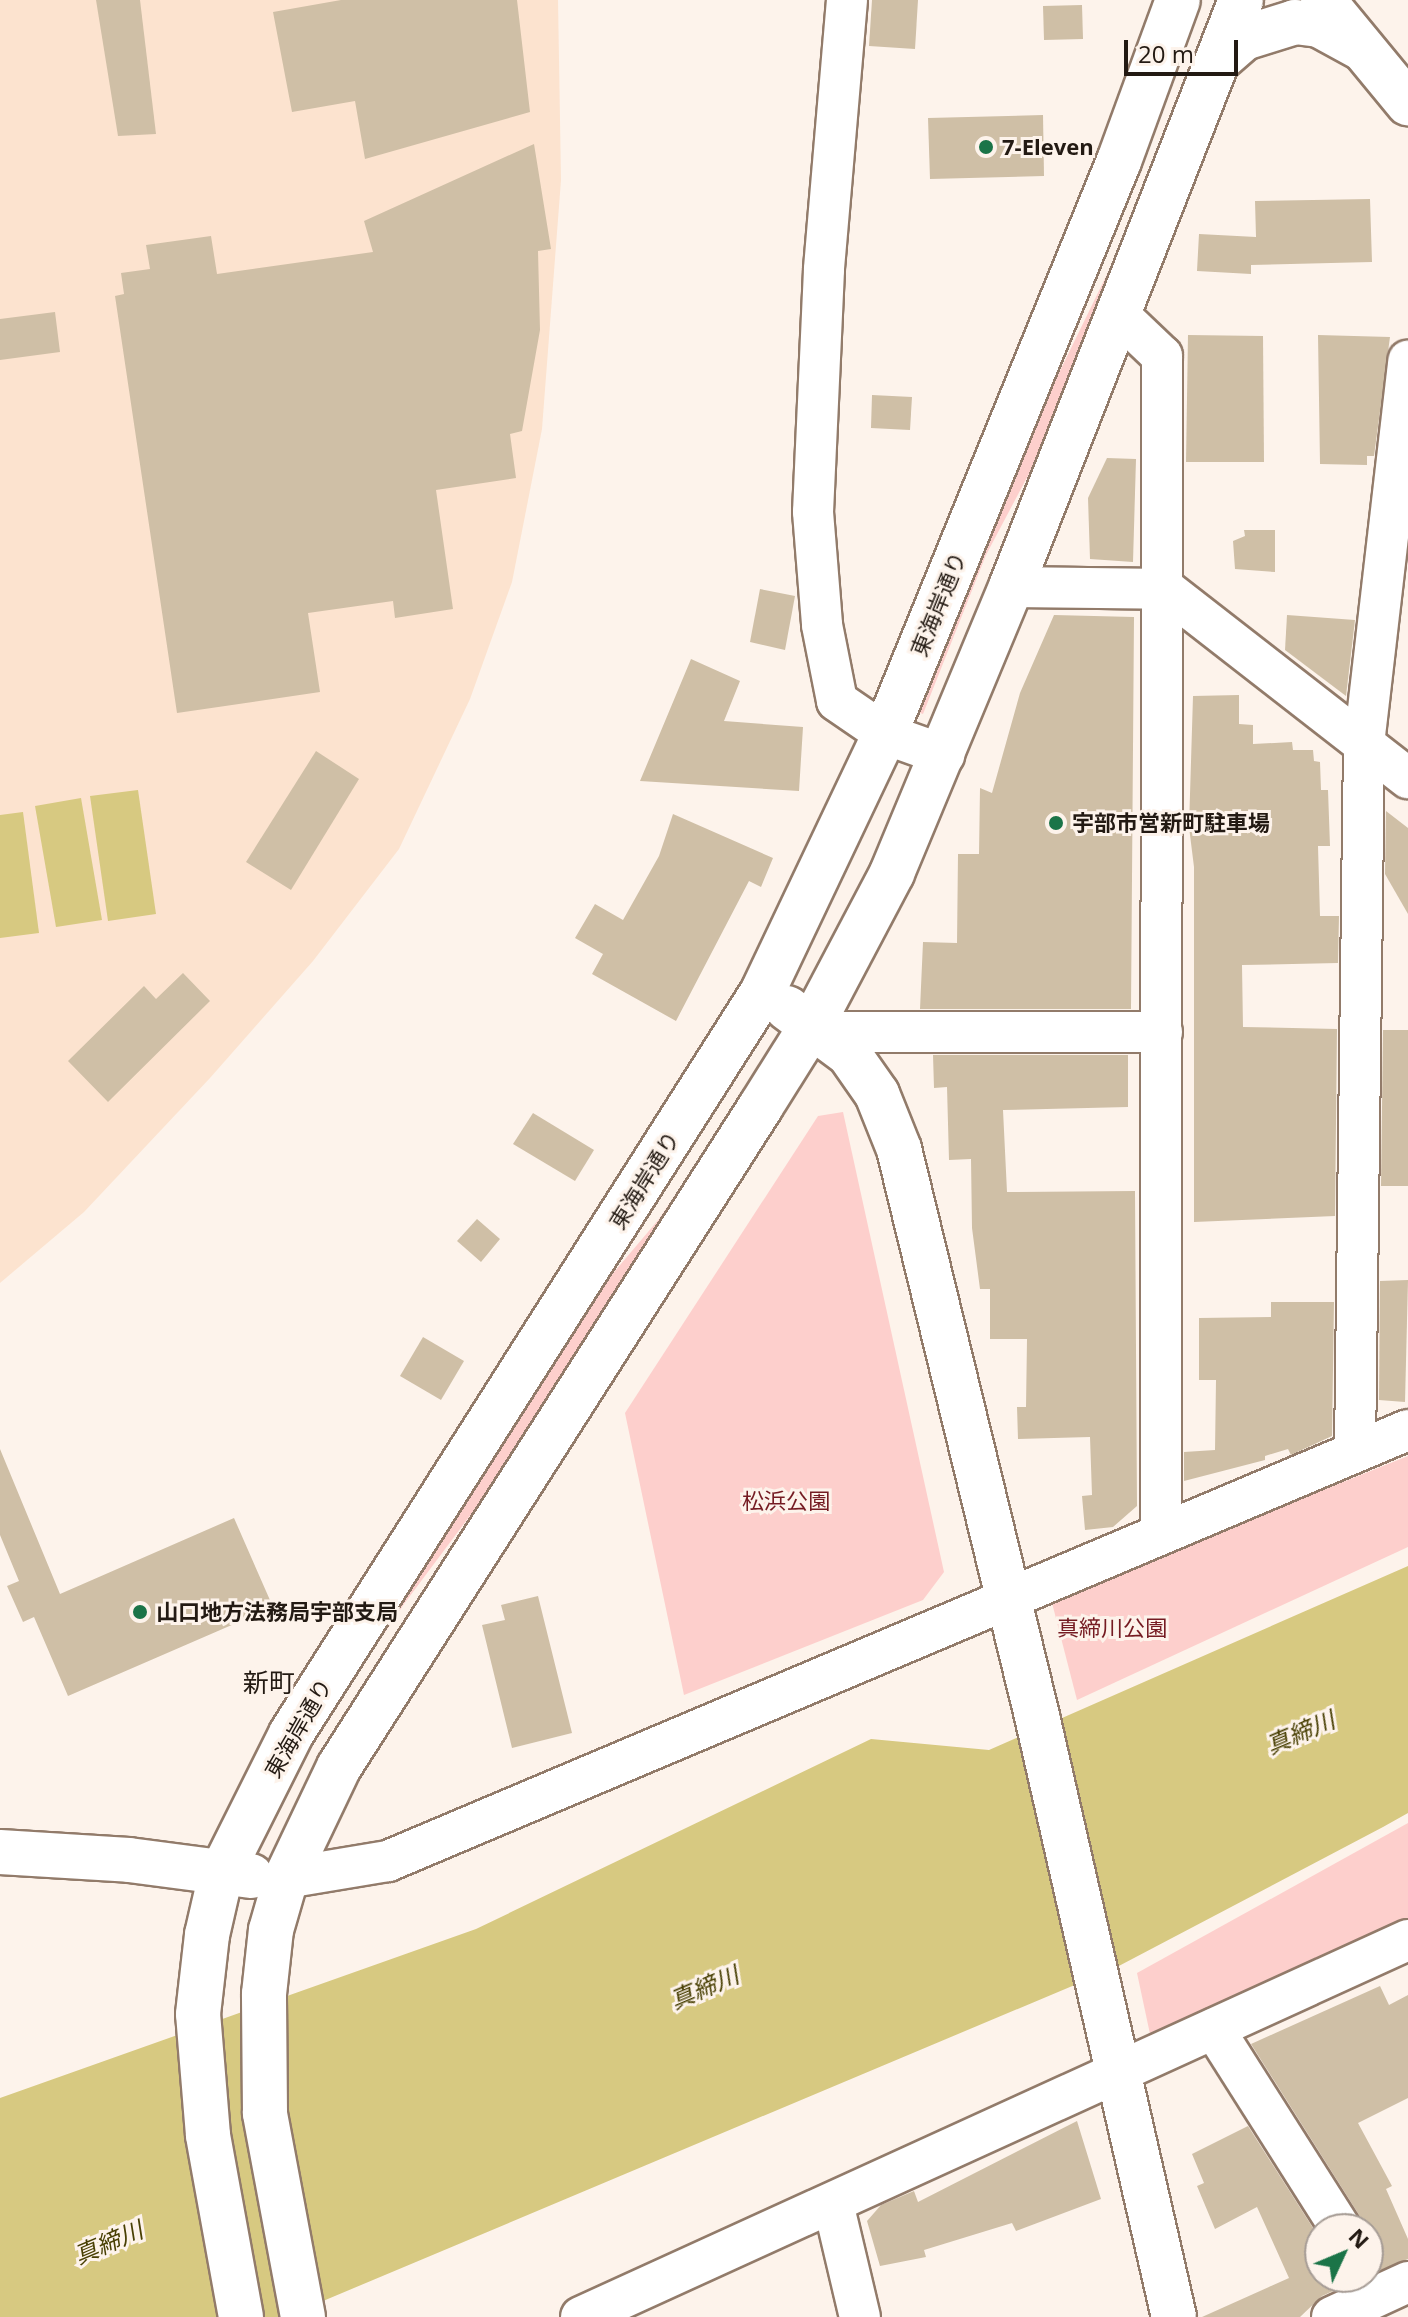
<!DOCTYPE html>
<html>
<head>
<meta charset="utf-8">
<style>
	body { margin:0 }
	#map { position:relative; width:1408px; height:2317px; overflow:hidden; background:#fdf3eb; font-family:"Open Sans","Noto Sans JP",sans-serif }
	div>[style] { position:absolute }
	.built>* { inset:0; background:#fce3cf }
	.green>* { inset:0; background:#fdcfcc }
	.water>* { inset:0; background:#d7c981 }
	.building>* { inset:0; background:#cfbfa6 }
	.roads { filter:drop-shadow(2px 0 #927b6a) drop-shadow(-2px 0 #927b6a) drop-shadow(0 2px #927b6a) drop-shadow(0 -2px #927b6a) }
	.street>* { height:40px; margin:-20px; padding:0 20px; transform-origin:20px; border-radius:20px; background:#fff }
	.secondary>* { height:44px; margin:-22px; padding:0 22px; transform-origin:22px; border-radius:22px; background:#fff }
	.highway>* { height:44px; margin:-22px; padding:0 22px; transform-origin:22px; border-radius:22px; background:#fff }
	.dots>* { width:22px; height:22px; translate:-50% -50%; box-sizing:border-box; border:4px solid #fdf3eb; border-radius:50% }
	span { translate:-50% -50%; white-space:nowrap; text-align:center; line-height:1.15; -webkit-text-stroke:6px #fdf3eb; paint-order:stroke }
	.poi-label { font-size:22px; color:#231a13; font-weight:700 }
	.left { translate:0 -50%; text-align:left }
	.street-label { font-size:22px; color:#231a13 }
	.park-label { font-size:22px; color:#751b22 }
	.water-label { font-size:24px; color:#494004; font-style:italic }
	.quarter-label { font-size:26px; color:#231a13 }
	.north { position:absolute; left:1304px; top:2213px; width:80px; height:80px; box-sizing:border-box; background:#fdf3eb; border:2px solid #a69c95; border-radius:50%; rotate:46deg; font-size:22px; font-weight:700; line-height:32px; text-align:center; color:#231a13 }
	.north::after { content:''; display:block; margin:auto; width:28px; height:36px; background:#1b7448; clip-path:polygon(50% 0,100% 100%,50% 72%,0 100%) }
	.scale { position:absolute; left:1124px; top:40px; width:114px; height:36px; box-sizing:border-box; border:4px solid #231a13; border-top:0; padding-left:10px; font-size:24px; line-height:28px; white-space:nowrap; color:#231a13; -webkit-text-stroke:6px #fdf3eb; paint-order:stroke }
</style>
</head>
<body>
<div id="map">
	<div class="built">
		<div style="clip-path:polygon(0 0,558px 0,561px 180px,542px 429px,512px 582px,470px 699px,399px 849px,313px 961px,210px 1078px,84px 1212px,0 1283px)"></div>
	</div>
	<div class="green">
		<div style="clip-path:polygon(1191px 65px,1197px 66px,1051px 432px,986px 555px,923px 714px,915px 711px,1020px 453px,1112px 264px)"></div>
		<div style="clip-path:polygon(843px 1112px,944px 1572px,923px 1600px,684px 1695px,625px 1413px,818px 1116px)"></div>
		<div style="clip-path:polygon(725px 1120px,731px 1123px,534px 1430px,404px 1604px,313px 1740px,582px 1310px,659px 1219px)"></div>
		<div style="clip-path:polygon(1408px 1456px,1408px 1547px,1077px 1700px,1051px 1599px)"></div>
		<div style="clip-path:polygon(1408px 1823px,1408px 1919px,1150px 2034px,1137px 1973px)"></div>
	</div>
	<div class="water">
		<div style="clip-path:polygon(138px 790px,156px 914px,108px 921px,90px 796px)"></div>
		<div style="clip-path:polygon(81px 798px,102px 920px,56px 927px,35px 806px)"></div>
		<div style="clip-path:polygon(23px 812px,39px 933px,0 938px,0 815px)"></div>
		<div style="clip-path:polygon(1408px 1566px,1408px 1813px,1383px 1827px,1115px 1968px,285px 2317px,0 2317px,0 2098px,476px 1929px,871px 1739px,989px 1750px)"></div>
	</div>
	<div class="building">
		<div style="clip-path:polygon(96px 0,140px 0,156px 134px,118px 136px)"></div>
		<div style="clip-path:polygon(341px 0,517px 0,530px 112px,365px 159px,355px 101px,292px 112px,273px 12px)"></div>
		<div style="clip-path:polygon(872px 0,918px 0,915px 49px,869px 46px)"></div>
		<div style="clip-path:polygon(1082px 5px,1083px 39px,1044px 40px,1043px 6px)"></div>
		<div style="clip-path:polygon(1043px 115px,1044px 176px,930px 179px,928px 118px)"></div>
		<div style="clip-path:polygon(534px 144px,551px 249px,538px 251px,540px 330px,522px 431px,510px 434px,516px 478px,436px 490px,453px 609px,395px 618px,393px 601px,308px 613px,320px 692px,177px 713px,115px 296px,124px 294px,121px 273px,150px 269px,146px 245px,211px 236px,217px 274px,373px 252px,364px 221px)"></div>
		<div style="clip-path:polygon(1370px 199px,1372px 262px,1251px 265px,1251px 274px,1197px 271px,1199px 234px,1256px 237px,1255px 201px)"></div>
		<div style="clip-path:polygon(55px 312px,60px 352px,0 360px,0 319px)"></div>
		<div style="clip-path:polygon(1188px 335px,1263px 336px,1264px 462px,1186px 462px)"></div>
		<div style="clip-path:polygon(1318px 335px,1390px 337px,1374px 456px,1367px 456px,1367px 465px,1320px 464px)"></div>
		<div style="clip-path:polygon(872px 395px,912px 397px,910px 430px,871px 428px)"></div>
		<div style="clip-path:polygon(1107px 458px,1136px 459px,1133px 562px,1090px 559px,1088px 498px)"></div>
		<div style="clip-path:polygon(1244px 530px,1275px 530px,1275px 572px,1235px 569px,1233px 541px,1245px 536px)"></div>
		<div style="clip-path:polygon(760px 589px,795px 596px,785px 650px,750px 642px)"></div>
		<div style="clip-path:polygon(1054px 615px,1134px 617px,1131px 1009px,920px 1009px,923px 942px,957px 943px,958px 854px,979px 854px,980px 788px,992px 793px,1020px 693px)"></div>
		<div style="clip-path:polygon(1287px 615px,1355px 620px,1346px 696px,1285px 650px)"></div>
		<div style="clip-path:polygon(691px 659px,740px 681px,724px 721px,803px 727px,799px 791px,640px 781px)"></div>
		<div style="clip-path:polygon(1239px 695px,1239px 724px,1253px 725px,1253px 744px,1292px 742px,1293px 750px,1313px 750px,1314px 761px,1320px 762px,1321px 790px,1328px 790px,1330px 846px,1318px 846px,1320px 916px,1339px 916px,1338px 963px,1242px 965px,1243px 1027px,1337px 1029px,1335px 1216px,1194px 1222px,1194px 867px,1189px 827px,1193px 696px)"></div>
		<div style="clip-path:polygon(316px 751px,359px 779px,291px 890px,246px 862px)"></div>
		<div style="clip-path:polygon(1386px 811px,1408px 828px,1408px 914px,1385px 874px)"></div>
		<div style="clip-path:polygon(673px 814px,773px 858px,761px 887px,749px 881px,676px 1021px,592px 974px,603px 954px,575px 938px,595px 904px,623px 920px,659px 856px)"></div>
		<div style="clip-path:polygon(183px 973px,210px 1001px,108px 1102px,68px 1061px,144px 986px,156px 999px)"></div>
		<div style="clip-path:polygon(1383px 1030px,1408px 1030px,1408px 1186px,1381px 1186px)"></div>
		<div style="clip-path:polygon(933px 1055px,1128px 1055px,1128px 1107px,1003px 1110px,1007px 1192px,1135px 1191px,1137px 1506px,1113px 1527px,1085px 1530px,1082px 1496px,1092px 1495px,1090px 1437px,1018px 1439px,1017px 1407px,1026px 1407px,1027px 1339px,990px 1339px,990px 1289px,980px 1289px,972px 1228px,971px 1159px,949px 1160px,947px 1087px,934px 1088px)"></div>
		<div style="clip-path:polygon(533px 1113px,594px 1150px,575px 1181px,513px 1144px)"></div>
		<div style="clip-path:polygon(477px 1219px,500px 1239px,481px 1262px,457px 1241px)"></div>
		<div style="clip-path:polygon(1408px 1280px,1405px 1402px,1379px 1400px,1380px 1281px)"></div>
		<div style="clip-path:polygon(1271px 1302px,1334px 1302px,1332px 1436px,1291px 1455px,1288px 1449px,1265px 1456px,1265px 1460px,1184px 1481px,1184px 1452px,1215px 1450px,1216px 1380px,1199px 1380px,1199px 1318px,1271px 1317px)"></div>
		<div style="clip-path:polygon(423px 1337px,464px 1361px,441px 1400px,400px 1376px)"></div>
		<div style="clip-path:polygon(0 1449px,60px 1594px,234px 1518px,273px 1607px,68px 1696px,34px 1617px,23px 1622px,7px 1586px,19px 1581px,0 1535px)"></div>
		<div style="clip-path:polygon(538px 1596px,572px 1733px,512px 1748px,482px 1625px,505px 1620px,501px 1605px)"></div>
		<div style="clip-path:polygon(1380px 1986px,1389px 2005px,1408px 1995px,1408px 2098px,1358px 2123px,1392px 2186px,1386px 2189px,1408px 2239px,1408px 2259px,1368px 2275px,1368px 2229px,1251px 2044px)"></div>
		<div style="clip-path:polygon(1077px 2121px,1101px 2199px,1016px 2231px,1012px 2223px,924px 2250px,926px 2257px,880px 2266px,867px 2221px,881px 2205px,914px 2191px,918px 2202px)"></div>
		<div style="clip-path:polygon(1248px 2126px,1320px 2239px,1320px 2277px,1364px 2277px,1322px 2296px,1300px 2317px,1202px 2317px,1289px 2278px,1257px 2207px,1215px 2229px,1197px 2186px,1204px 2183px,1192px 2154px)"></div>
	</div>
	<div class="roads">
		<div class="street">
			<div style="left:847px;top:0;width:271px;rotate:94.9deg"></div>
			<div style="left:824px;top:270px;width:242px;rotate:92.6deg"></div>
			<div style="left:813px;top:512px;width:113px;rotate:85.4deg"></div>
			<div style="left:822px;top:625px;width:77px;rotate:78.8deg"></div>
			<div style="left:837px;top:701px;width:58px;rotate:34.5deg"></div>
			<div style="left:885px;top:734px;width:63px;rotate:19.6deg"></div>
			<div style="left:1119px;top:315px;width:59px;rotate:43.6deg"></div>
			<div style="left:1162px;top:356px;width:1174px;rotate:90.05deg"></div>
			<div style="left:1011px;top:587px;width:154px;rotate:0.7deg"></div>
			<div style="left:1165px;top:589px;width:308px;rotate:37.9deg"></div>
			<div style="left:824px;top:1032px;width:338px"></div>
			<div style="left:1355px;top:1450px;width:706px;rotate:-89.27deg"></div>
			<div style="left:1364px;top:744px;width:386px;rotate:-83.4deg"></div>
			<div style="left:286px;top:1878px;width:103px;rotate:-9.5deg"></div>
			<div style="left:388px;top:1861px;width:1107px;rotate:-22.91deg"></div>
			<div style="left:1214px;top:2029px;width:237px;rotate:57.6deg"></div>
			<div style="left:833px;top:2203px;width:117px;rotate:76.7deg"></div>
			<div style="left:581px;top:2317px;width:909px;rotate:-24.51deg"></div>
			<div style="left:1332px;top:2317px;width:84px;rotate:-24.7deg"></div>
		</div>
		<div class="secondary">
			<div style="left:1220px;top:59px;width:32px;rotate:-41deg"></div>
			<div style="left:1244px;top:38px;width:53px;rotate:-17.4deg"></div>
			<div style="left:1295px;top:22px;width:24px;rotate:7deg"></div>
			<div style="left:1319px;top:25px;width:48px;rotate:28.7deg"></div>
			<div style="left:787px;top:1008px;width:77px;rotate:36.6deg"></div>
			<div style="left:849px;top:1054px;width:49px;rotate:55deg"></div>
			<div style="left:877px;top:1094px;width:59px;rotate:68.2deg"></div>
			<div style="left:899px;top:1149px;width:584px;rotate:76.32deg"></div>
			<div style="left:1037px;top:1716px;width:616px;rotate:77.16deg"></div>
			<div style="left:0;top:1852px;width:129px;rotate:3.5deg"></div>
			<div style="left:129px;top:1860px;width:123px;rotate:7.5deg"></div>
			<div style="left:241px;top:2317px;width:185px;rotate:-100.3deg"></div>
			<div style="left:208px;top:2135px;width:121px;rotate:-94.7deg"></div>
			<div style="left:198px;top:2014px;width:80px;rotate:-83.5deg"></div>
			<div style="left:207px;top:1935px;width:63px;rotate:-77.1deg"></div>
			<div style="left:221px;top:1874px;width:157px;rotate:-63.4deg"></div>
			<div style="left:291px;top:1734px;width:878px;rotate:-57.56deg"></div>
			<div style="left:762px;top:993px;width:287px;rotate:-64.6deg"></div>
			<div style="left:885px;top:734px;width:619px;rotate:-67.79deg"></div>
			<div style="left:1119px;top:161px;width:171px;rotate:-69.9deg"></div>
			<div style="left:303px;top:2317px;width:208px;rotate:-100.6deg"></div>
			<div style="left:265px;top:2113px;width:119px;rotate:-90.5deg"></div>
			<div style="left:264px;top:1994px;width:64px;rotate:-83.8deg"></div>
			<div style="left:271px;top:1930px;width:54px;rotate:-73.9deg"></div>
			<div style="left:286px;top:1878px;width:123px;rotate:-64.5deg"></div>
			<div style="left:339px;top:1767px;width:784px;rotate:-57.44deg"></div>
			<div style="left:761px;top:1106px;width:98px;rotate:-57.9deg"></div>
			<div style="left:813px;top:1023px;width:170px;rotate:-62.2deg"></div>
			<div style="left:892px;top:873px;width:310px;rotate:-67.4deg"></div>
			<div style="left:1011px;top:587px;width:630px;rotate:-68.6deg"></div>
		</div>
		<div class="highway">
			<div style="left:1323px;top:0;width:134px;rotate:50.5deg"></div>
		</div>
	</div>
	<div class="dots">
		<div style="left:986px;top:147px;background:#1b7448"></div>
		<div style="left:1056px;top:823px;background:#1b7448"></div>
		<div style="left:140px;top:1612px;background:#1b7448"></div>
	</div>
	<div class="poi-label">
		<span class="left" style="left:1002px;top:147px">7-Eleven</span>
		<span class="left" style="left:1072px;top:823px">宇部市営新町駐車場</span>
		<span class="left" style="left:156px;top:1612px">山口地方法務局宇部支局</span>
	</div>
	<div class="street-label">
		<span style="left:938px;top:604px;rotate:-68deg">東海岸通り</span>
		<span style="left:644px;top:1180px;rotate:-58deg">東海岸通り</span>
		<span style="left:298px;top:1728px;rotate:-60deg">東海岸通り</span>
	</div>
	<div class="park-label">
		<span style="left:786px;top:1501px">松浜公園</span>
		<span style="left:1112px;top:1628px">真締川公園</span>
	</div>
	<div class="water-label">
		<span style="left:1300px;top:1732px;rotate:-23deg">真締川</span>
		<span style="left:704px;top:1987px;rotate:-23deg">真締川</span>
		<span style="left:108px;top:2242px;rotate:-23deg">真締川</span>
	</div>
	<div class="quarter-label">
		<span style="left:269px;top:1683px">新町</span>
	</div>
	<div class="north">N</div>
	<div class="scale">20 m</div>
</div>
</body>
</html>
